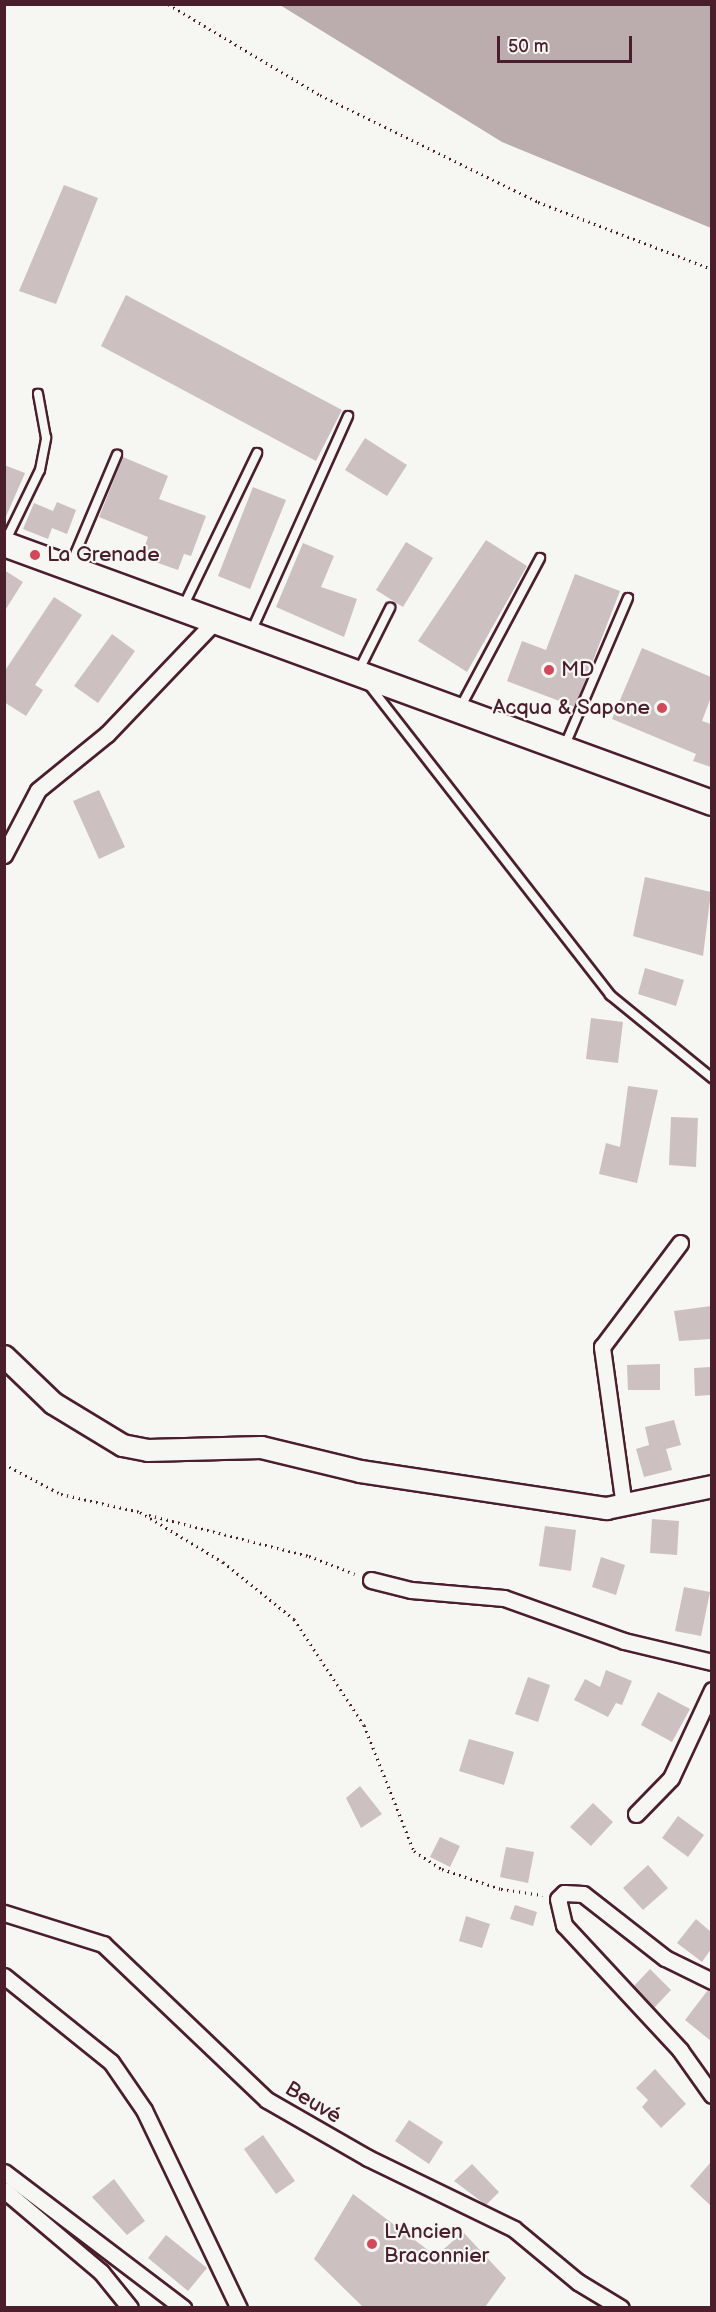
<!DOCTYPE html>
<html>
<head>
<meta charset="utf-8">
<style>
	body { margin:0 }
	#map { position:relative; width:716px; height:2312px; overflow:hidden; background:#f6f6f2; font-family:"Balsamiq Sans",sans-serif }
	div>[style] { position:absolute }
	.water>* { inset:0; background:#bbadae }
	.building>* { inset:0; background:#ccc1c0 }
	.path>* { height:3px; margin-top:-1.5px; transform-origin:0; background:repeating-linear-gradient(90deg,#4a1f2b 0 1.5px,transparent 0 6px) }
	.roads { filter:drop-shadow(2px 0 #4a1f2b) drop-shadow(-2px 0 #4a1f2b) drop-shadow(0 2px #4a1f2b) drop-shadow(0 -2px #4a1f2b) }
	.lane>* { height:8px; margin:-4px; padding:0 4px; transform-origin:4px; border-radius:4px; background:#f6f6f2 }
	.street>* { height:15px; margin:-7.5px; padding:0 7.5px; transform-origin:7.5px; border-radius:7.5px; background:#f6f6f2 }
	.secondary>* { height:21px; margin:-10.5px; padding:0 10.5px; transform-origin:10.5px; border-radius:10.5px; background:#f6f6f2 }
	.primary>* { height:24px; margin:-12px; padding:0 12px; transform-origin:12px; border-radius:12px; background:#f6f6f2 }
	.dots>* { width:16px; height:16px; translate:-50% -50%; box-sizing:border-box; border:3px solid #f6f6f2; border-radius:50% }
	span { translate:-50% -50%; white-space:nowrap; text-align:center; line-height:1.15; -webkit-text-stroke:4.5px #f6f6f2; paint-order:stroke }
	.poi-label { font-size:21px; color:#4a1f2b }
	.left { translate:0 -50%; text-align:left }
	.right { translate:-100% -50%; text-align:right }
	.street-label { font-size:21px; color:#4a1f2b }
	.frame { position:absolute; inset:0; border:6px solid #4a1f2b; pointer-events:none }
	.scale { position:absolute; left:497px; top:36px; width:135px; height:27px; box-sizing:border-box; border:3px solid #4a1f2b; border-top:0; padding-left:8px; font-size:18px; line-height:21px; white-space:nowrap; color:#4a1f2b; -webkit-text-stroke:4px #f6f6f2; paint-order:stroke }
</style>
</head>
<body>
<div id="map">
	<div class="water">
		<div style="clip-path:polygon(280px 5px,711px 5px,711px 228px,502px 142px)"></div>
	</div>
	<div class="building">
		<div style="clip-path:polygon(64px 185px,98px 198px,56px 304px,19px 291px)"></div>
		<div style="clip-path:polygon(126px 295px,342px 410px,316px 461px,101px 346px)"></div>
		<div style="clip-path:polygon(365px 438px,407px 465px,387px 496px,345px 470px)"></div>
		<div style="clip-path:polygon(123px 457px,168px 476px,159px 499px,206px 516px,191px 556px,184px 554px,178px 570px,141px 557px,148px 537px,99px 517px)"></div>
		<div style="clip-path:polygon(4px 465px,25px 473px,4px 521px)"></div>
		<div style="clip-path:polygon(253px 487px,286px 500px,250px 589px,218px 576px)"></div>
		<div style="clip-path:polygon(57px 502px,76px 510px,67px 534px,52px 528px,48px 539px,23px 529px,34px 503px,53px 511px)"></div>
		<div style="clip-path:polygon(486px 540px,527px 566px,467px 672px,418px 641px)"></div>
		<div style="clip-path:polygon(406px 542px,433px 558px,403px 607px,376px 590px)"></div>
		<div style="clip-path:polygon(303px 543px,334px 556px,321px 587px,357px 599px,344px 637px,276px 607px)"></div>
		<div style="clip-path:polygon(4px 570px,23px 582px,4px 612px)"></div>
		<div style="clip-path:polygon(575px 574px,620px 591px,575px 707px,507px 681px,522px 641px,546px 650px)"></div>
		<div style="clip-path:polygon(54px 597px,82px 615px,35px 685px,43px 690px,26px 716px,4px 702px,4px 672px)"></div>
		<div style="clip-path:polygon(112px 634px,135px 651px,98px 703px,74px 686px)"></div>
		<div style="clip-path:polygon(642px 648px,711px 677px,711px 697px,702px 721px,711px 724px,711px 767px,693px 761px,696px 754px,612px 719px)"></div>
		<div style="clip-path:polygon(99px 790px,125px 847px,99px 859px,73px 801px)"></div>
		<div style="clip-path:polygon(645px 877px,711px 892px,703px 956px,633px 936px)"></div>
		<div style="clip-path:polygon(645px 968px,684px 980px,676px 1006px,638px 994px)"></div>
		<div style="clip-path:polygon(591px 1018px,623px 1022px,618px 1063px,586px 1059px)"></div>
		<div style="clip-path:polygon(628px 1086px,658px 1090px,637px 1183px,599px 1174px,606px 1143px,620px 1147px)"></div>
		<div style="clip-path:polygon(671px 1117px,698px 1118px,696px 1167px,669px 1165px)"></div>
		<div style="clip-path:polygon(711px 1306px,711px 1339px,679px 1341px,674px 1311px)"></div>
		<div style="clip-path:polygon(660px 1364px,660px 1390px,628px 1390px,627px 1365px)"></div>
		<div style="clip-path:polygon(711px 1367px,711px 1395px,695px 1396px,694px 1368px)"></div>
		<div style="clip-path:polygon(674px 1420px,681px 1445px,666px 1449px,672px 1470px,644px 1477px,636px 1449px,649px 1445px,645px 1427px)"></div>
		<div style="clip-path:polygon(652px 1519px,679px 1521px,677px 1555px,650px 1553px)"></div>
		<div style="clip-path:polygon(545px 1526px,576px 1530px,571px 1571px,539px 1566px)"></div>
		<div style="clip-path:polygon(601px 1557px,625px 1565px,616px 1595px,592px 1587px)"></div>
		<div style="clip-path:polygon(684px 1587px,710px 1592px,701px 1636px,675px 1631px)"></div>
		<div style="clip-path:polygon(606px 1670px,632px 1681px,622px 1705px,616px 1703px,608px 1717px,574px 1700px,585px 1679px,600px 1687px)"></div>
		<div style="clip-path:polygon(528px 1677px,550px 1685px,538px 1722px,515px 1714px)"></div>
		<div style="clip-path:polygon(658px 1692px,690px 1709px,672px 1742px,641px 1725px)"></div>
		<div style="clip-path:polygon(469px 1739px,514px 1752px,504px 1785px,459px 1771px)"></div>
		<div style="clip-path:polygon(360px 1786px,382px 1814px,361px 1828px,346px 1798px)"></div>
		<div style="clip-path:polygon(593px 1803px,613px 1822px,591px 1846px,570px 1827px)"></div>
		<div style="clip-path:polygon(678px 1816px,704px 1835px,688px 1857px,662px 1838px)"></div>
		<div style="clip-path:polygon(440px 1837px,460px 1846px,450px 1867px,430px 1857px)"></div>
		<div style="clip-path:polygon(506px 1847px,534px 1852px,528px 1883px,500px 1877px)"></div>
		<div style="clip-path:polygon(648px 1865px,668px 1888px,643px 1910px,623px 1888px)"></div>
		<div style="clip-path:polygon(515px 1905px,537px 1912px,533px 1926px,510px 1919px)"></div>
		<div style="clip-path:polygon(466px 1916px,490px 1924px,482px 1948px,459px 1941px)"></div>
		<div style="clip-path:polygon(696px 1919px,711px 1932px,711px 1949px,702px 1962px,677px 1943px)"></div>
		<div style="clip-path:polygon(650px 1969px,671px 1990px,654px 2008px,634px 1986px)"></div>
		<div style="clip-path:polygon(708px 1990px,711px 1991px,711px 2041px,685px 2020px)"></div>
		<div style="clip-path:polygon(655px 2069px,686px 2104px,661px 2128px,642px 2107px,648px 2100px,636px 2088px)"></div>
		<div style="clip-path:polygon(409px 2120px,443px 2142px,429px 2164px,395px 2141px)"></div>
		<div style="clip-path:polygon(263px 2135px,295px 2181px,276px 2194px,244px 2149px)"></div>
		<div style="clip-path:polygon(711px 2162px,711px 2206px,690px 2186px)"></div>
		<div style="clip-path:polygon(472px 2164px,499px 2192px,486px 2205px,454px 2181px)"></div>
		<div style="clip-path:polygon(114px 2179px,145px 2221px,127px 2235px,92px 2197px)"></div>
		<div style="clip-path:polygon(353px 2194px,436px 2256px,463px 2232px,506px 2278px,485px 2307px,363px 2307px,314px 2259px)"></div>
		<div style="clip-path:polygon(166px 2235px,207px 2268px,188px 2291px,148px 2258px)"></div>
	</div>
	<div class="path">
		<div style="left:168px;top:4px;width:177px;rotate:30.9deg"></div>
		<div style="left:320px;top:95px;width:243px;rotate:26.1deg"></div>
		<div style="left:538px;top:202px;width:186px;rotate:21.1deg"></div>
		<div style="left:4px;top:1464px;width:64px;rotate:27.8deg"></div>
		<div style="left:61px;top:1494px;width:81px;rotate:12.8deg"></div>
		<div style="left:140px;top:1512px;width:97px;rotate:31.1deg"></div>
		<div style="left:223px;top:1562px;width:91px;rotate:38.8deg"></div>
		<div style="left:294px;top:1619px;width:127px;rotate:56.6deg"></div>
		<div style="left:364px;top:1725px;width:136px;rotate:68.4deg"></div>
		<div style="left:414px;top:1851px;width:33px;rotate:33deg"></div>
		<div style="left:442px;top:1869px;width:62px;rotate:18.7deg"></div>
		<div style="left:501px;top:1889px;width:42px;rotate:8.1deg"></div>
		<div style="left:149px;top:1515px;width:165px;rotate:14.4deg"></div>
		<div style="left:309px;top:1556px;width:49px;rotate:21.4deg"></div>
	</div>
	<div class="roads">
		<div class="lane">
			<div style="left:5px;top:542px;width:80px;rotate:-64.1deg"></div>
			<div style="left:40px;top:470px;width:33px;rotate:-79deg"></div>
			<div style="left:46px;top:438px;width:45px;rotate:-100.3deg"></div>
			<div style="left:70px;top:566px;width:121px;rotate:-67.1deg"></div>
			<div style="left:183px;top:607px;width:171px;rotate:-64.3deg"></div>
			<div style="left:251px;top:632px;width:237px;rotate:-65.8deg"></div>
			<div style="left:358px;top:672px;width:72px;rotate:-63.4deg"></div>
			<div style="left:369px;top:685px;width:393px;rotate:52.1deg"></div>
			<div style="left:610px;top:995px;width:132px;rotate:39.1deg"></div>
			<div style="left:460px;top:708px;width:170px;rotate:-61.9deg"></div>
			<div style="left:565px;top:745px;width:160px;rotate:-66.8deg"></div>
		</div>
		<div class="street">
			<div style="left:4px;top:855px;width:73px;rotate:-62.4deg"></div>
			<div style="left:38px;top:790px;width:89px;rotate:-39.1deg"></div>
			<div style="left:107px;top:734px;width:156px;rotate:-46.3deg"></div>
			<div style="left:624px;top:1506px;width:161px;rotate:-97.9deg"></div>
			<div style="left:602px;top:1347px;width:130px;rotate:-53.1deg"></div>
			<div style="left:371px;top:1580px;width:41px;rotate:14deg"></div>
			<div style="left:411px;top:1590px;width:93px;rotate:4.9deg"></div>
			<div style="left:504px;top:1598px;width:127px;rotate:19.7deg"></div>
			<div style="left:624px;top:1641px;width:90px;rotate:13.4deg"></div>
			<div style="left:636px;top:1814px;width:50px;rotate:-45.8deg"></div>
			<div style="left:671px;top:1778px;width:97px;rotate:-65deg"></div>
			<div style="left:4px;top:1913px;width:104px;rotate:17.4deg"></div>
			<div style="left:103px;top:1944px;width:226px;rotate:43.6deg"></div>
			<div style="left:267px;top:2100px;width:116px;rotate:29.9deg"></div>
			<div style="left:368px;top:2158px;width:162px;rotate:25.9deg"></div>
			<div style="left:514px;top:2229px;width:83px;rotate:39.6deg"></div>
			<div style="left:578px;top:2282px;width:50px;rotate:31.2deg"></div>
			<div style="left:4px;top:1976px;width:137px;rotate:38.8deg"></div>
			<div style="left:111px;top:2062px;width:58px;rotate:55.5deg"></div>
			<div style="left:144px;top:2110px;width:220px;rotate:64.4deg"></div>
			<div style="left:712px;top:1981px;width:52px;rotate:-153.9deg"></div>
			<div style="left:665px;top:1958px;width:104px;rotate:-142deg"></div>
			<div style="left:583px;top:1894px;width:19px;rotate:-177deg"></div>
			<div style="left:564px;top:1893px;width:8px;rotate:135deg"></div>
			<div style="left:558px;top:1899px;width:27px;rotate:77deg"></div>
			<div style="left:564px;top:1925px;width:171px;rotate:47.1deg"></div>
			<div style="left:680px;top:2050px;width:55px;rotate:54.6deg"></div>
			<div style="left:4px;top:2172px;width:225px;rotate:37.2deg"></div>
			<div style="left:4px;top:2190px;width:127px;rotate:40.2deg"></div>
			<div style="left:101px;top:2272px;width:46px;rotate:51.1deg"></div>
		</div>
		<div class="secondary">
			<div style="left:4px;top:1356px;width:68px;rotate:43.8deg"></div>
			<div style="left:53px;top:1403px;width:81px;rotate:31.3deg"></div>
			<div style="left:122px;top:1445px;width:25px;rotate:11deg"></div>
			<div style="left:147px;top:1450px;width:114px;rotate:-1.5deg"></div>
			<div style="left:261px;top:1447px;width:102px;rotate:13.6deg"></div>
			<div style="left:360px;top:1471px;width:249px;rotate:8.6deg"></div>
			<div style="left:606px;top:1508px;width:108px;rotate:-11.7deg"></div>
		</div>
		<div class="primary">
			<div style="left:4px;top:544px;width:754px;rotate:20.09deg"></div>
		</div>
	</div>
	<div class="dots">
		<div style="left:35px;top:555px;background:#d1495b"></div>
		<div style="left:549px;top:670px;background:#d1495b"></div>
		<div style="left:662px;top:708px;background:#d1495b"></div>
		<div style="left:372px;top:2244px;background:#d1495b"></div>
	</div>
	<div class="poi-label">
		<span class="left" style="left:47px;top:555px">La Grenade</span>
		<span class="left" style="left:561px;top:670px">MD</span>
		<span class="right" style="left:650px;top:708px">Acqua &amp; Sapone</span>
		<span class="left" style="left:384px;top:2244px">L'Ancien<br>Braconnier</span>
	</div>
	<div class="street-label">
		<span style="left:313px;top:2103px;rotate:31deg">Beuvé</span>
	</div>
	<div class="frame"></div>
	<div class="scale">50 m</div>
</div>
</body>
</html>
